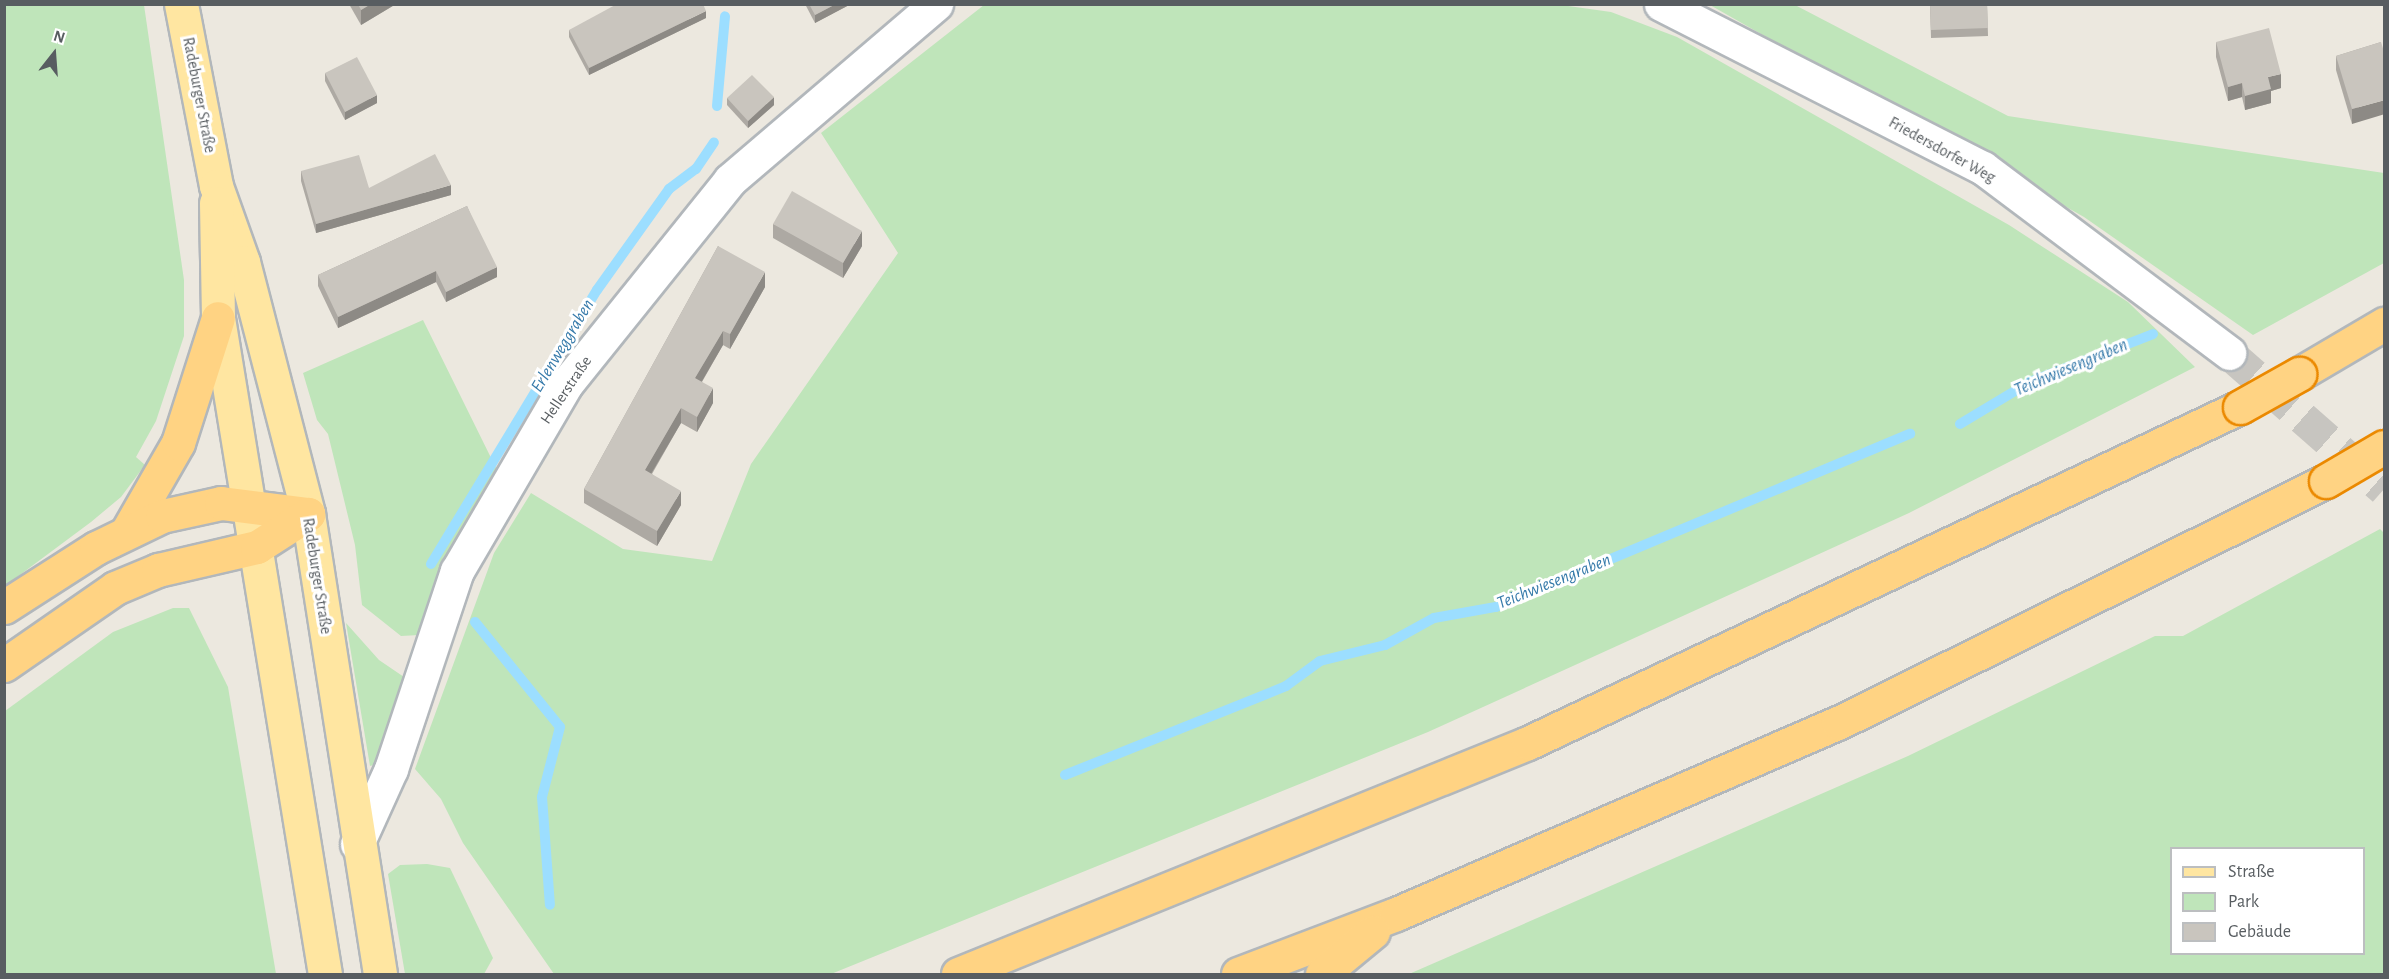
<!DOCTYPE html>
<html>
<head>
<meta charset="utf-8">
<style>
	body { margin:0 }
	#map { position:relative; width:2389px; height:979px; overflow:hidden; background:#ece8df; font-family:"Alegreya Sans",sans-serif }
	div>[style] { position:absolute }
	.green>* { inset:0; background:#bfe5ba }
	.stream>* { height:10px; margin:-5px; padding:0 5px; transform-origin:5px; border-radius:5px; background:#9cdeff }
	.minor-tunnel>* { height:33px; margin-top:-16.5px; transform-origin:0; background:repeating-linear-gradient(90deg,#c7c5c0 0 33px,transparent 0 49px) }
	.roads { filter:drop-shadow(2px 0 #b2b7bb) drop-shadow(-2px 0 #b2b7bb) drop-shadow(0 2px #b2b7bb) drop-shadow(0 -2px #b2b7bb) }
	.minor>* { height:33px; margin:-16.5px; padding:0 16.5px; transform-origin:16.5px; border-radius:16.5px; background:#fff }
	.major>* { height:33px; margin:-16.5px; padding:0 16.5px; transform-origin:16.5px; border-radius:16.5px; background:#ffe6a1 }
	.highway>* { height:33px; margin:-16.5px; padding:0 16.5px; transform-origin:16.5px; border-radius:16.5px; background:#ffd383 }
	.bridges { filter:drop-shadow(2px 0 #eb8900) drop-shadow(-2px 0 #eb8900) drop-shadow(0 2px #eb8900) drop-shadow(0 -2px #eb8900) }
	.highway-bridge>* { height:33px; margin:-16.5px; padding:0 16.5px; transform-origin:16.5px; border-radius:16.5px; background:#ffd383 }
	.wall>* { inset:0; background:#ada9a3 }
	.shaded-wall>* { inset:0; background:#8d8a85 }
	.building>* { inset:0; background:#c9c5be }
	span { translate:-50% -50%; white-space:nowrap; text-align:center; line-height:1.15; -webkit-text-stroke:6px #fff; paint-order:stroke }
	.street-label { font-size:16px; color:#585d61 }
	.water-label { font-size:18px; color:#367aaa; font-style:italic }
	.frame { position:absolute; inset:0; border:6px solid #585d61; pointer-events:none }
	.legend { position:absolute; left:2170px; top:847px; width:195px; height:108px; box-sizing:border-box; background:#fff; border:2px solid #bcbec0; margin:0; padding:8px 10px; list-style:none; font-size:18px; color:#585d61 }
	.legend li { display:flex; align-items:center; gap:12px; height:30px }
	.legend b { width:30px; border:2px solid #bcbec0 }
	.north { position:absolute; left:24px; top:24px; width:60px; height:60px; -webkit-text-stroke:4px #fff; paint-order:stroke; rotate:17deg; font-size:16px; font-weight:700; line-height:24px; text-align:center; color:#585d61 }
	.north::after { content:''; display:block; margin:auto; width:21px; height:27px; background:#585d61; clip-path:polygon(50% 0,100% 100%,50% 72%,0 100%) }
</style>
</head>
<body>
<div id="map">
	<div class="green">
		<div style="clip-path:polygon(5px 4px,144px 5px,184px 280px,184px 336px,156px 421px,136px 457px,145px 465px,121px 497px,91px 522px,5px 586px)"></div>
		<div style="clip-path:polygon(1482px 5px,1554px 4px,1611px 12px,1677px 37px,2009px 225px,2128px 302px,2195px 367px,1909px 513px,1428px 732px,831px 974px,554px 974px,463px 843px,441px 799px,415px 769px,494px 553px,531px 493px,623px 549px,712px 561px,751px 464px,898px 253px,821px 133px,984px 5px)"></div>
		<div style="clip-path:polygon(1710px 5px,1795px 5px,2008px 116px,2384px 173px,2384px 263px,2253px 335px,2084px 217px)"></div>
		<div style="clip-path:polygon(423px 320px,498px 472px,461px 531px,419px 635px,401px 636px,362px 605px,355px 545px,328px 434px,317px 420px,303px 373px)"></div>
		<div style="clip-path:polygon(evenodd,2380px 529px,2384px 533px,2384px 974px,1409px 974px,1908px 756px,2155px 636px,2183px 636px,2380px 529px,2364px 848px,2364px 954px,2172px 954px,2172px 848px,2364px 848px)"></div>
		<div style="clip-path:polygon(173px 608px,189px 608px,228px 687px,276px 974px,5px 974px,5px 711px,113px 632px)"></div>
		<div style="clip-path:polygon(346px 623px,379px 660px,404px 677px,377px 764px,370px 766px)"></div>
		<div style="clip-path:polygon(427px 864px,450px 868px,493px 958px,484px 974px,405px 974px,388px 874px,400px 865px)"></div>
	</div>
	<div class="stream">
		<div style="left:717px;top:106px;width:90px;rotate:-84.9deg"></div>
		<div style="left:1960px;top:424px;width:82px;rotate:-31deg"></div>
		<div style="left:2030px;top:382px;width:132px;rotate:-21.3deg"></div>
		<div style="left:431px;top:564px;width:320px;rotate:-58.8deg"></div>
		<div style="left:597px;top:290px;width:124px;rotate:-54.5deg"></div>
		<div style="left:669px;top:189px;width:34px;rotate:-37deg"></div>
		<div style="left:696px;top:169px;width:32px;rotate:-56deg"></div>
		<div style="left:475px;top:622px;width:135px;rotate:51deg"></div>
		<div style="left:560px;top:727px;width:72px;rotate:104.4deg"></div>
		<div style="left:542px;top:797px;width:108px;rotate:85.8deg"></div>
		<div style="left:1065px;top:775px;width:238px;rotate:-21.9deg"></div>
		<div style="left:1286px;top:686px;width:42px;rotate:-36.3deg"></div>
		<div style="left:1320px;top:661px;width:67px;rotate:-13.8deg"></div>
		<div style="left:1385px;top:645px;width:56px;rotate:-28.9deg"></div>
		<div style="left:1434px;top:618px;width:63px;rotate:-10.1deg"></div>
		<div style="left:1496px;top:607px;width:449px;rotate:-22.7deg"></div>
	</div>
	<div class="minor-tunnel">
		<div style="left:2229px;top:353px;width:206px;rotate:41.3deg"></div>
	</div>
	<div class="roads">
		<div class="minor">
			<div style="left:1661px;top:4px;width:361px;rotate:27deg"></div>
			<div style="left:1983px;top:168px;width:308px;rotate:36.9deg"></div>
			<div style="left:357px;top:844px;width:82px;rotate:-65.6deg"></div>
			<div style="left:391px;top:769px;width:209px;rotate:-71.6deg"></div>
			<div style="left:457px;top:571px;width:218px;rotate:-59.7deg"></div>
			<div style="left:567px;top:383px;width:260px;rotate:-51.2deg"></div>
			<div style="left:730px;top:180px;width:271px;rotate:-40.5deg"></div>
		</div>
		<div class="major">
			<div style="left:181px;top:4px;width:185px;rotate:79.1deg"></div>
			<div style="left:216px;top:186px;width:81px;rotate:70.4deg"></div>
			<div style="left:243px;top:262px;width:260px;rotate:75.5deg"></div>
			<div style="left:308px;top:514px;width:466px;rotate:81.1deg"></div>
			<div style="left:216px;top:203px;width:115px;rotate:89deg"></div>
			<div style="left:218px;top:318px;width:665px;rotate:80.74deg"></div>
		</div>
		<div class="highway">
			<div style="left:2299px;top:374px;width:99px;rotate:-30.5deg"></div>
			<div style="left:128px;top:530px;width:100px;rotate:-60.1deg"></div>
			<div style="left:178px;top:443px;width:131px;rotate:-72.3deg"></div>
			<div style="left:4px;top:607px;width:109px;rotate:-32.7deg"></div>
			<div style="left:96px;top:548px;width:73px;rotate:-25.9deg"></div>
			<div style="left:162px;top:516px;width:60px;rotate:-12.4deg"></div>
			<div style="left:221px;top:503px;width:88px;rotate:7.2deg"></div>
			<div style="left:4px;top:665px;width:135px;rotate:-34.7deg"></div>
			<div style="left:115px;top:588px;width:47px;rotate:-22.7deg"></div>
			<div style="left:158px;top:570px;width:102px;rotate:-13.1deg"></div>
			<div style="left:257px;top:547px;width:61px;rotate:-32.9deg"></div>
			<div style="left:958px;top:974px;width:615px;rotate:-22.06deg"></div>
			<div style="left:1528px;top:743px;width:787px;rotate:-25.26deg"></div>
			<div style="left:1238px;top:974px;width:169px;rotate:-20.8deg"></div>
			<div style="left:1396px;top:914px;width:482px;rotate:-23.4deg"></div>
			<div style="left:1838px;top:723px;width:545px;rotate:-26.38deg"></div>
			<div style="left:1322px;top:974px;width:66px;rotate:-39.5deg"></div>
		</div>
	</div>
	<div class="bridges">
		<div class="highway-bridge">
			<div style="left:2240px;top:407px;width:68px;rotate:-29.2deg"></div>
			<div style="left:2326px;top:481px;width:67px;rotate:-30.4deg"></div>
		</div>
	</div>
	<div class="wall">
		<div style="clip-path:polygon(349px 4px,396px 4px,361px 25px)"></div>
		<div style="clip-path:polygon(805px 4px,851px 4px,815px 23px)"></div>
		<div style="clip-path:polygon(1930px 4px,1987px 4px,1988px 36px,1931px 38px)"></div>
		<div style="clip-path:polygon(706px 18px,589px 75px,569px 37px,569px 30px)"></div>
		<div style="clip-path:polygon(2216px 42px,2281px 88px,2271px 91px,2271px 103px,2245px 110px,2242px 97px,2228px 101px,2216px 57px)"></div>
		<div style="clip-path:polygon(2381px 42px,2352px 124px,2336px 70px,2336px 56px)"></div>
		<div style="clip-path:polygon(325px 73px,377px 103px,345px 120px,325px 81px)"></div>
		<div style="clip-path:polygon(727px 98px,774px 105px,748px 128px,727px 105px)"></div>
		<div style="clip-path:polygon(301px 171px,369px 188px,451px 195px,316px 233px,301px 181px)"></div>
		<div style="clip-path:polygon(467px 206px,497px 277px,446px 302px,436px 282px,338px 328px,318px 286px,318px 275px)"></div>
		<div style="clip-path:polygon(773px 224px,862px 246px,843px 278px,773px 238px)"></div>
		<div style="clip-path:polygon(718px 246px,765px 287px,730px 349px,723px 345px,702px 382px,713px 403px,697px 432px,681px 423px,652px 474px,681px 505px,657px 546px,584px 503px,584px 489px)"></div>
	</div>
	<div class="shaded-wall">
		<div style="clip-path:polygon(371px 4px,396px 4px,361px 25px,361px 10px)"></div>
		<div style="clip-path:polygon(836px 4px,851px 4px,815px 23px,815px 15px)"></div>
		<div style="clip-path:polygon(706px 11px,706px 18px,589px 75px,589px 68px)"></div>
		<div style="clip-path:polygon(2281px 74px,2281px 88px,2271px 91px,2271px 103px,2245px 110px,2245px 96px,2268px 77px)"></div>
		<div style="clip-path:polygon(2242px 83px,2242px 97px,2228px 101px,2228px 87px)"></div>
		<div style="clip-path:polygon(377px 95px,377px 103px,345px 120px,345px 112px)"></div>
		<div style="clip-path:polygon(774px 97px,774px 105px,748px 128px,748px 121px)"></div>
		<div style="clip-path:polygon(2385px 100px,2385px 114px,2352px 124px,2352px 109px)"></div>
		<div style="clip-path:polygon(451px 185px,451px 195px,316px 233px,316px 224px)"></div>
		<div style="clip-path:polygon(862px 231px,862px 246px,843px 278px,843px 263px)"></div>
		<div style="clip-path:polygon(497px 267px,497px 277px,446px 302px,446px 292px)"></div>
		<div style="clip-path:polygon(436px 271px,436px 282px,338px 328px,338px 317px)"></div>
		<div style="clip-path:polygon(765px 272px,765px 287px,730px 349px,730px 334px)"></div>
		<div style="clip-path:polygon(723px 331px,723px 345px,695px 393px,695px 378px)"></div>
		<div style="clip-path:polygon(713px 388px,713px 403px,697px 432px,697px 417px)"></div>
		<div style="clip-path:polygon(681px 408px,681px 423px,645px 484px,645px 470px)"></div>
		<div style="clip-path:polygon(681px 491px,681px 505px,657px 546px,657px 531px)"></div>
	</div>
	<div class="building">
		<div style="clip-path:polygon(358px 4px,371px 4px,361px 10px)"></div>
		<div style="clip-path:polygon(617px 4px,703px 4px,706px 11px,589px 68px,569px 30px)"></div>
		<div style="clip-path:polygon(809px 4px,836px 4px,815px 15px)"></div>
		<div style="clip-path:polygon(1930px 4px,1987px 4px,1988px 28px,1931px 30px)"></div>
		<div style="clip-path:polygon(2269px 28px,2281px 74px,2268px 77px,2271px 89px,2245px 96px,2242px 83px,2228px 87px,2216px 42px)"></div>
		<div style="clip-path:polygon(2381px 42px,2385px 55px,2385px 100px,2352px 109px,2336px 56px)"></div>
		<div style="clip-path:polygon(357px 57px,377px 95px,345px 112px,325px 73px)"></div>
		<div style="clip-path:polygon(752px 75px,774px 97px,748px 121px,727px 98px)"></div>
		<div style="clip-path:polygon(435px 154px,451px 185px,316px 224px,301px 171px,359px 155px,369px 188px)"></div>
		<div style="clip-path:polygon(792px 191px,862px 231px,843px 263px,773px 224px)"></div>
		<div style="clip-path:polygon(467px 206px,497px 267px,446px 292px,436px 271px,338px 317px,318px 275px)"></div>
		<div style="clip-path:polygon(718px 246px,765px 272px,730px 334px,723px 331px,695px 378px,713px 388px,697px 417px,681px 408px,645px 470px,681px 491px,657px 531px,584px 489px)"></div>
	</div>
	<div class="street-label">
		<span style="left:199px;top:95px;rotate:79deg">Radeburger Straße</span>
		<span style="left:1942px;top:150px;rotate:29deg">Friedersdorfer Weg</span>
		<span style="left:566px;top:390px;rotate:-56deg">Hellerstraße</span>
		<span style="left:317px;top:576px;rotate:81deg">Radeburger Straße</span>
	</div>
	<div class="water-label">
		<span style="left:563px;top:346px;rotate:-59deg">Erlenweggraben</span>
		<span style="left:2071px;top:368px;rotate:-23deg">Teichwiesengraben</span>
		<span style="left:1554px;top:582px;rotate:-22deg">Teichwiesengraben</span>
	</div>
	<div class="frame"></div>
	<ul class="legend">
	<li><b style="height:8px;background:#ffe6a1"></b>Straße</li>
	<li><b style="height:16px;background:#bfe5ba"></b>Park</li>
	<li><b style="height:16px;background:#c9c5be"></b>Gebäude</li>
	</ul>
	<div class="north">N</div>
</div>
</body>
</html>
